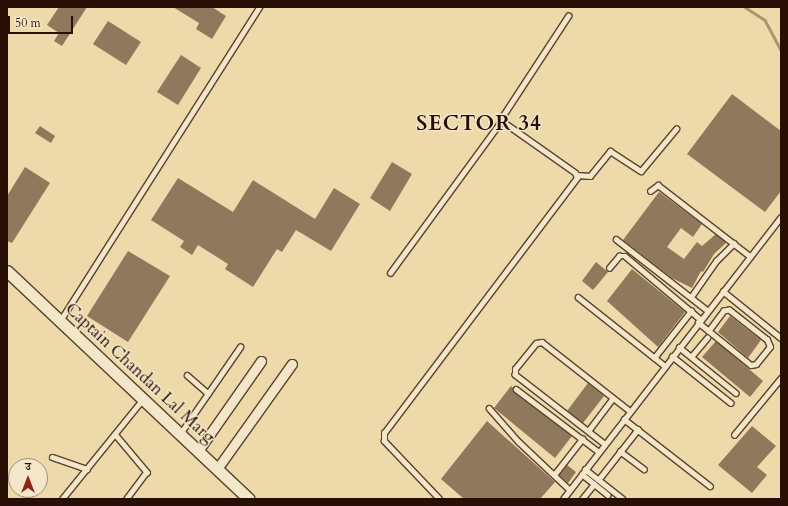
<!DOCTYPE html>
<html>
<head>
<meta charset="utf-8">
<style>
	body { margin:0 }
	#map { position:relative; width:788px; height:506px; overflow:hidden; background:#eed9ab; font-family:Cardo,"Noto Serif Devanagari",serif }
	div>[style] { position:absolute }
	.stream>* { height:2.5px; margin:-1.25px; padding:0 1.25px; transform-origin:1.25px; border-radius:1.25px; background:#ab9473 }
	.building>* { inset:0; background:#8f785b }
	.roads { filter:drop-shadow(1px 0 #5a422e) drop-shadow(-1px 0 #5a422e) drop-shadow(0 1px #5a422e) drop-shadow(0 -1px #5a422e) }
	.service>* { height:4.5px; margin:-2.25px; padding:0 2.25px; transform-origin:2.25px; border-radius:2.25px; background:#f4e6c8 }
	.minor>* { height:9px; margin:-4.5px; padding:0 4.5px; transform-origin:4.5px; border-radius:4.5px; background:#f4e6c8 }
	.tertiary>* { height:11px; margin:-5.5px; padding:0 5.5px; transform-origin:5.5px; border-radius:5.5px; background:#f4e6c8 }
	span { translate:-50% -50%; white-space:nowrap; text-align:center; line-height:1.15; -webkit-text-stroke:3px #f4e6c8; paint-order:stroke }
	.street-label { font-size:17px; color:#280f05 }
	.district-label { font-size:21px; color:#280f05; font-weight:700; letter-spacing:1px }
	.frame { position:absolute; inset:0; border:8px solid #280f05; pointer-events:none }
	.north { position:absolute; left:8px; top:458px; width:40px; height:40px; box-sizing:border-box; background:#f4e6c8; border:1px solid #a2907a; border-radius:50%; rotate:0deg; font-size:11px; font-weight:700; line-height:16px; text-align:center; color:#280f05 }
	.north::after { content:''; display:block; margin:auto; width:14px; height:18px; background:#8f2418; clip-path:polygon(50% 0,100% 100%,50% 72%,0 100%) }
	.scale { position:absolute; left:8px; top:16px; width:65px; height:18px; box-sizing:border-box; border:2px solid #280f05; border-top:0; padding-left:5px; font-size:12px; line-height:14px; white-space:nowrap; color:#280f05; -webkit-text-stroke:3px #f4e6c8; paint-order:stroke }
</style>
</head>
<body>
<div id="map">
	<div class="stream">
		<div style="left:745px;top:7px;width:24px;rotate:33deg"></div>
		<div style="left:765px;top:20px;width:34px;rotate:62deg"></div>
	</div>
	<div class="building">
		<div style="clip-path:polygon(59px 7px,87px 7px,62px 46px,54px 41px,59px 33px,47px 25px)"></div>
		<div style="clip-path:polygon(173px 7px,212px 7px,226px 16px,212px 39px,196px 29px,199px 23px)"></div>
		<div style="clip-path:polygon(108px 21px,141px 42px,126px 65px,93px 44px)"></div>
		<div style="clip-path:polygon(181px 55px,201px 68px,178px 105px,157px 92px)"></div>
		<div style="clip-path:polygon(732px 94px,781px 131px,781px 191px,765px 212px,687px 154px)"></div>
		<div style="clip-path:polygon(40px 126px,55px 136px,51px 143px,35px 133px)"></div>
		<div style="clip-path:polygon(392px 162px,412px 174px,390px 211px,370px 198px)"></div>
		<div style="clip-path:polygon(25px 167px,50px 183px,12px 243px,7px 241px,7px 196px)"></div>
		<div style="clip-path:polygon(178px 178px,233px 212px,253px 180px,315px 219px,334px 188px,360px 204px,331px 251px,296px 230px,282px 252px,277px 249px,253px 287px,225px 269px,228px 264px,198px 245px,192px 255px,180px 247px,184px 241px,151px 220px)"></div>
		<div style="clip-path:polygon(659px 192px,702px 224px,693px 237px,681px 228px,667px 247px,684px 259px,697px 242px,702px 246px,716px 234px,726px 243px,714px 254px,703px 272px,701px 271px,692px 288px,672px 278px,623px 240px)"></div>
		<div style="clip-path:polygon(128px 251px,170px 276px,128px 342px,87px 316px)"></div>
		<div style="clip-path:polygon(596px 262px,608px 272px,593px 290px,582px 281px)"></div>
		<div style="clip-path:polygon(632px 269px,685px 312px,658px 347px,607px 301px)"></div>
		<div style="clip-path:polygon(730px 316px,761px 340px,748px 358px,718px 332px)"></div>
		<div style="clip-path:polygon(716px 341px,763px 381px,750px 397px,702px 357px)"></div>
		<div style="clip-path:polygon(588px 383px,604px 396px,583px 423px,567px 411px)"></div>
		<div style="clip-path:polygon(511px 386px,572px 436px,555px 458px,494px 408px)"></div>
		<div style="clip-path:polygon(487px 421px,555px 482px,540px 499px,464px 499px,441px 479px)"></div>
		<div style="clip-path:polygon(752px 426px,776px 446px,757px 467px,767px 475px,752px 493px,718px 465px)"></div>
		<div style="clip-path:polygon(567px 465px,576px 472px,568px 483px,559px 475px)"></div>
	</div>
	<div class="roads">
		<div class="service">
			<div style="left:577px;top:175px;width:13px;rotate:4deg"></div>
			<div style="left:590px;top:176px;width:32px;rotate:-51deg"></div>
			<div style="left:610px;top:151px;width:37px;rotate:33deg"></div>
			<div style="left:641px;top:171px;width:55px;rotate:-50.2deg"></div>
			<div style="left:650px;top:191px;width:10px;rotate:-37deg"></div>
			<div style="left:658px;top:185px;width:116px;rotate:37.7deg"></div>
			<div style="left:616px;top:239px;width:115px;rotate:38deg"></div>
			<div style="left:609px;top:268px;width:16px;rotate:-50deg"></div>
			<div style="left:619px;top:256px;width:6px"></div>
			<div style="left:625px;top:256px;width:98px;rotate:40deg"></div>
			<div style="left:390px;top:273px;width:190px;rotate:-53.8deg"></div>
			<div style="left:723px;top:291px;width:75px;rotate:39deg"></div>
			<div style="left:578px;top:297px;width:111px;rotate:38.4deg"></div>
			<div style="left:691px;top:297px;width:44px;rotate:-55.2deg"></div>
			<div style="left:716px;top:261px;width:25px;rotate:-45deg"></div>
			<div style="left:60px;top:321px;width:372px;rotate:-57.6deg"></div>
			<div style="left:698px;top:322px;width:68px;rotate:39.1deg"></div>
			<div style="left:751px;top:365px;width:5px;rotate:-11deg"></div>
			<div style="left:756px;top:364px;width:22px;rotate:-51deg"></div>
			<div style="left:770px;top:347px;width:8px;rotate:-113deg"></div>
			<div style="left:767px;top:340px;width:48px;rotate:-141.7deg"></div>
			<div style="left:729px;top:310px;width:5px;rotate:169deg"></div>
			<div style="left:724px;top:311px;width:25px;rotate:127deg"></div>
			<div style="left:679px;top:347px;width:73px;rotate:38.9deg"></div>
			<div style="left:672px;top:356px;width:75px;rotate:38.5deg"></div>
			<div style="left:691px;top:357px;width:25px;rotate:-50deg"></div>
			<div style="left:654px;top:358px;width:60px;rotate:-51.8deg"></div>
			<div style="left:187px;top:375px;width:28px;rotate:41deg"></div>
			<div style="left:516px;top:389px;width:104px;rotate:37.2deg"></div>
			<div style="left:489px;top:408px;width:45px;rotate:48.6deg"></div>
			<div style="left:519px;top:442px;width:70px;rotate:43.3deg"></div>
			<div style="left:624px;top:419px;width:109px;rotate:37.9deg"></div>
			<div style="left:588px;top:431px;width:41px;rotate:-52.9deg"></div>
			<div style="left:115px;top:434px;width:50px;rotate:49.9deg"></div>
			<div style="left:147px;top:472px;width:34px;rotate:127deg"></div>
			<div style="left:180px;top:434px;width:106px;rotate:-55.4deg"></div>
			<div style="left:734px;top:435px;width:74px;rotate:-50.5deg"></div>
			<div style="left:604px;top:444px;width:113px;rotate:-142.2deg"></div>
			<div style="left:515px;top:375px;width:6px;rotate:-90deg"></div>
			<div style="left:515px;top:369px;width:33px;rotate:-51deg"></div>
			<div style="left:536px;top:343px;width:6px;rotate:-9deg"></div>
			<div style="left:542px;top:342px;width:112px;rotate:38.1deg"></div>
			<div style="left:620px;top:451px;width:30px;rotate:37deg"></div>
			<div style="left:52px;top:457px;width:37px;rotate:19deg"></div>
			<div style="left:585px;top:469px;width:48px;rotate:38.3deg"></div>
			<div style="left:582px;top:474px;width:33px;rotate:39deg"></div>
			<div style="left:554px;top:475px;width:46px;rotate:-52.1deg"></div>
			<div style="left:599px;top:479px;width:63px;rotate:-52deg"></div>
			<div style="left:62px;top:499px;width:129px;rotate:-51deg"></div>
			<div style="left:439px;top:499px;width:80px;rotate:-133.5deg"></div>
			<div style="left:384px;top:441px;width:8px;rotate:-90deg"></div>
			<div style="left:384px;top:433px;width:320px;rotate:-52.9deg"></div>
			<div style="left:577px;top:178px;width:5px;rotate:-112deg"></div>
			<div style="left:575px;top:173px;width:87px;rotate:-144.8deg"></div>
			<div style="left:504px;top:123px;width:6px;rotate:-108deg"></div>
			<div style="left:502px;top:117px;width:121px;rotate:-56.8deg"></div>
			<div style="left:563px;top:499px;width:356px;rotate:-52.3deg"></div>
			<div style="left:582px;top:499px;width:19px;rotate:-51deg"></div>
		</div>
		<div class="minor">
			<div style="left:198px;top:451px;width:110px;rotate:-55deg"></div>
			<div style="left:217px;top:469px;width:129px;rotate:-54.5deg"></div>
		</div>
		<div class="tertiary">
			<div style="left:7px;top:271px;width:332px;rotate:43.3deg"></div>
		</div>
	</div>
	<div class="street-label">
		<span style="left:140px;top:373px;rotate:43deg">Captain Chandan Lal Marg</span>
	</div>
	<div class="district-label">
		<span style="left:479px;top:124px">SECTOR 34</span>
	</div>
	<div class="frame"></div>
	<div class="north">उ</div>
	<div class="scale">50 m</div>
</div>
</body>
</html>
